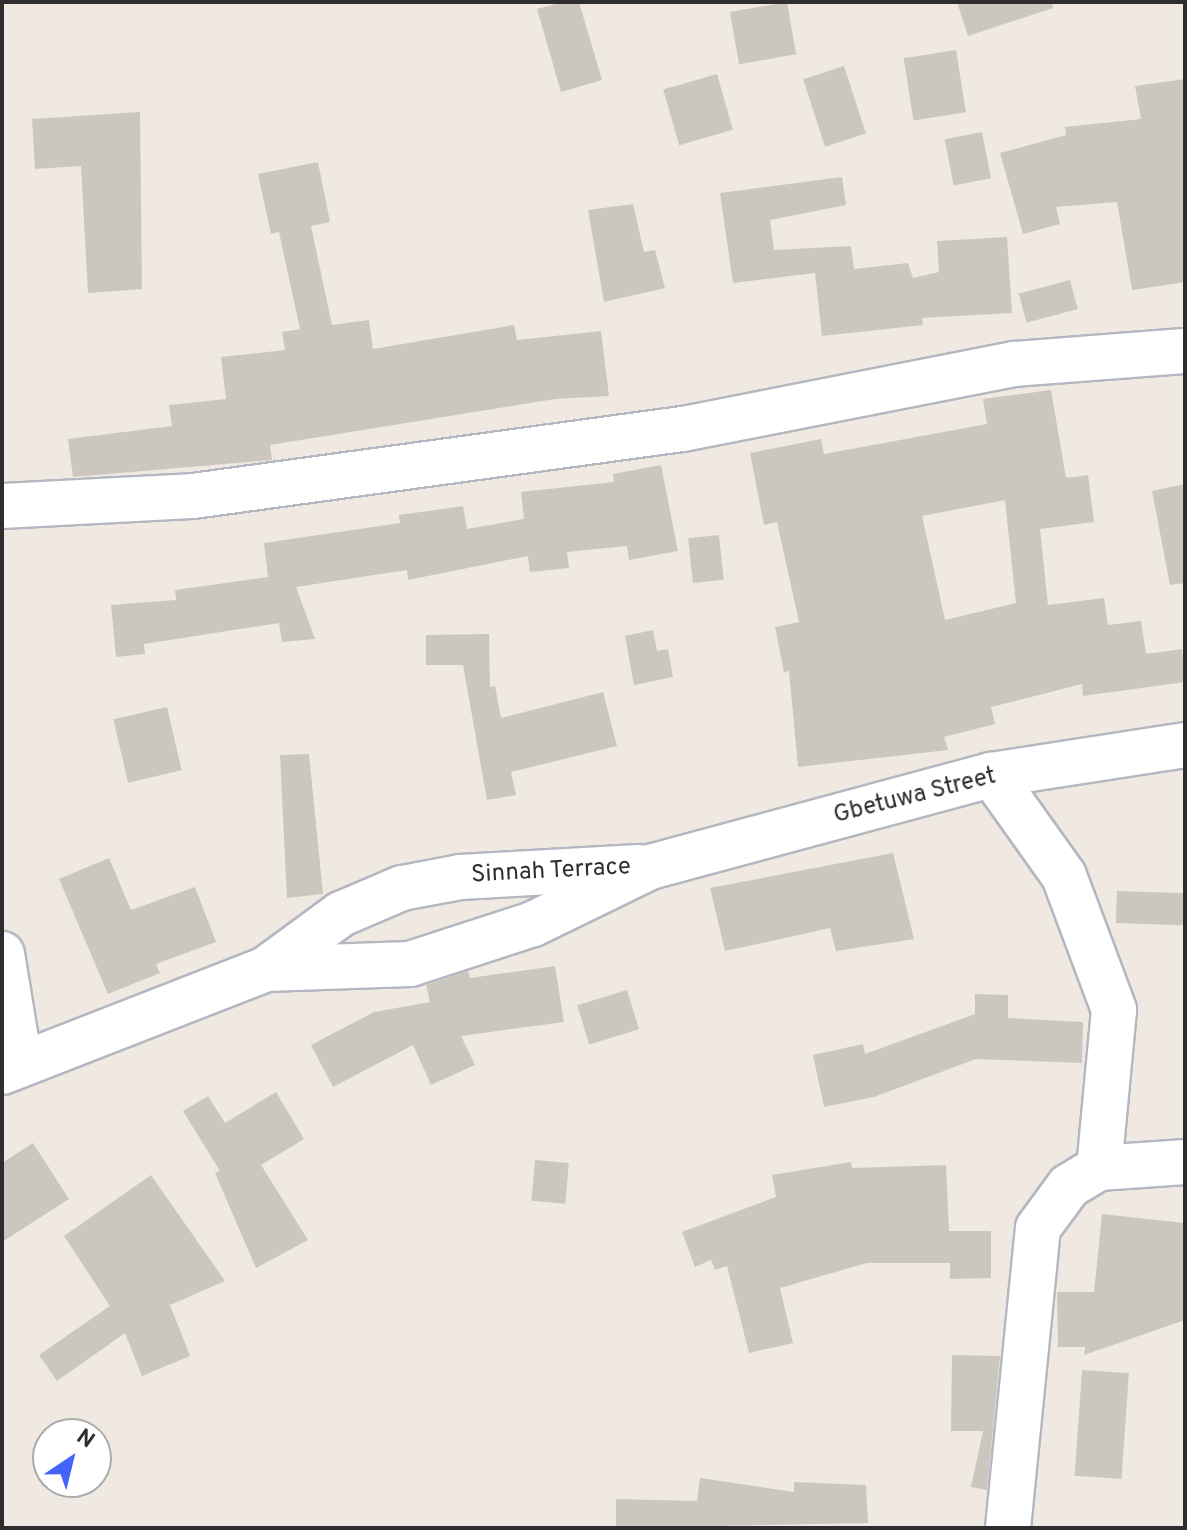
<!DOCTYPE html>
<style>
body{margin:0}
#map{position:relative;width:1187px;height:1530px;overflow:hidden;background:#efe9e1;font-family:Overpass,sans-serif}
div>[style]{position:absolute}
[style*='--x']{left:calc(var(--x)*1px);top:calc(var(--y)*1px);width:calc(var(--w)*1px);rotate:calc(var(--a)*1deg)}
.building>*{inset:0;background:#cbc7bf;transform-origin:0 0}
.roads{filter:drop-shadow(2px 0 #b4b7c1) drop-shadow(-2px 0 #b4b7c1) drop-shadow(0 2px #b4b7c1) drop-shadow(0 -2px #b4b7c1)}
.minor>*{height:44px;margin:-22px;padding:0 22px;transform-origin:22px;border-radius:22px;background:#fff}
span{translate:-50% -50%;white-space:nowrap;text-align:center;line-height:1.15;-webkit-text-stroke:6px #fff;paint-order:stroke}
.street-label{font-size:24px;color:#2e2e2e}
.frame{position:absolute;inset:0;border:4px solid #2e2e2e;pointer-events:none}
.north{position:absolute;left:32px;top:1418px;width:80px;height:80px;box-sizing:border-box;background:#fff;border:2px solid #ababab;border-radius:50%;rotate:35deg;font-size:22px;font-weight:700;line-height:32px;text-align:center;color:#2e2e2e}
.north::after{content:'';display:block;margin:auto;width:28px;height:36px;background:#4264fb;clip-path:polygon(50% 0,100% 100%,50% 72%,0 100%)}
</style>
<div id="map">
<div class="building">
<div style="clip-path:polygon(564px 2px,579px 2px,602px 80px,561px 92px,537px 9px)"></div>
<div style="left:787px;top:2px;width:53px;height:58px;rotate:80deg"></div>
<div style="clip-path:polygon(957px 2px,1052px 2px,1053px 8px,968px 36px)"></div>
<div style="left:956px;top:50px;width:63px;height:53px;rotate:81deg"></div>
<div style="left:844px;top:66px;width:71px;height:43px;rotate:72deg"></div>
<div style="left:717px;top:74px;width:58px;height:56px;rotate:74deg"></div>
<div style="clip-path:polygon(1185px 79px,1185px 282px,1132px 290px,1117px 202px,1056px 207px,1060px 224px,1023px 234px,1000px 153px,1066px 135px,1065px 127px,1141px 119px,1135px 86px)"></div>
<div style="clip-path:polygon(140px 112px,142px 289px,88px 293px,81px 166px,35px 169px,32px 119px)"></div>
<div style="left:982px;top:132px;width:47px;height:38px;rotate:79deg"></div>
<div style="clip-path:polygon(318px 162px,330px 222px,311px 226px,332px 325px,369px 320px,373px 349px,514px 325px,517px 340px,601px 331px,609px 396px,555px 399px,270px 445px,272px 460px,73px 477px,68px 439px,172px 426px,169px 405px,226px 399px,221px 357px,285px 350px,282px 332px,300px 329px,279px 232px,271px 234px,258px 174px)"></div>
<div style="clip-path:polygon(842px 177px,846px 205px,770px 220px,774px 250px,851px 246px,854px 269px,908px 263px,913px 278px,939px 272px,937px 241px,1007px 237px,1012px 313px,922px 318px,923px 325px,822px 336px,815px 273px,733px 283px,720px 193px)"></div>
<div style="clip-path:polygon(633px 204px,644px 252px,655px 250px,665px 288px,604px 302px,588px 210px)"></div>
<div style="left:1070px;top:280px;width:30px;height:53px;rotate:75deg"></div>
<div style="clip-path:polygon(evenodd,1051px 390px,1066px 478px,1088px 475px,1094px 522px,1040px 529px,1048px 605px,1104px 598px,1108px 625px,1141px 621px,1146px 654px,1182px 649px,1185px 682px,1083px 696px,1082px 684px,991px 707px,995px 724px,944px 737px,948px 750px,798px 767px,789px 671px,784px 672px,775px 627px,799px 622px,777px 522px,764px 525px,750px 453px,821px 439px,824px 454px,987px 424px,983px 399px,1051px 390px,1005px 500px,1016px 603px,945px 620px,922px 516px,1005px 500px)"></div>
<div style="clip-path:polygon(661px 465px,678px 551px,629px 560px,627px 546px,567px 552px,569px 568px,530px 572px,528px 556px,408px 580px,407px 570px,296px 587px,315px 639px,282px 642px,279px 623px,144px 644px,145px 654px,116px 657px,111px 605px,176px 600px,175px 590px,268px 577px,264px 543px,400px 523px,399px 515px,463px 506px,467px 529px,524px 519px,521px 492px,614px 482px,613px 474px)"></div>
<div style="clip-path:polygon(1185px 484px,1185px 583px,1170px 585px,1152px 491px)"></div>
<div style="left:719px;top:535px;width:45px;height:31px;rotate:84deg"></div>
<div style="clip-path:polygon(653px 630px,657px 651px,668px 649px,673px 677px,634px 685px,625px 636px)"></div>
<div style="clip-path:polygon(489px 634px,490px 687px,495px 686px,501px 718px,603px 692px,617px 746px,511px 772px,516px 795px,487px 800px,463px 665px,426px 665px,426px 635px)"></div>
<div style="left:167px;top:707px;width:65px;height:55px;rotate:77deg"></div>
<div style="clip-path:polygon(309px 754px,323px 894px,287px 898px,280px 755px)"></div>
<div style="clip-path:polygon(893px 853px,914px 939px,836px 951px,830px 928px,725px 951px,710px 888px)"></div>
<div style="clip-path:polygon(109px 858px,131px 910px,195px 887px,216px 942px,156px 964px,160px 973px,108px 994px,59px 879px)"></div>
<div style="left:1117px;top:891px;width:67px;height:32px;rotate:2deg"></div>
<div style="clip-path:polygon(555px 966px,564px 1022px,461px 1036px,475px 1065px,431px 1085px,413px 1045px,333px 1087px,311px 1045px,374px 1012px,430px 1002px,426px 985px,468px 971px,470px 978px)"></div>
<div style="left:627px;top:990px;width:41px;height:52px;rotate:73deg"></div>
<div style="clip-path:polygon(975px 994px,1008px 995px,1008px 1018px,1083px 1022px,1082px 1063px,976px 1059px,874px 1097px,824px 1107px,813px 1055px,863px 1044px,865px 1054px,975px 1014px)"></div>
<div style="clip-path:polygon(276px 1092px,304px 1139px,261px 1165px,308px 1240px,256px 1268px,215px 1173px,220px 1171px,183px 1111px,208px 1096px,225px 1123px)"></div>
<div style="clip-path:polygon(33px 1143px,69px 1199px,2px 1242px,2px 1163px)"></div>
<div style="left:535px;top:1160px;width:34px;height:41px;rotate:5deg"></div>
<div style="clip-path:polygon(851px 1162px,852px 1168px,946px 1165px,949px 1231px,991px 1231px,991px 1278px,950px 1279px,950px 1263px,867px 1263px,780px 1288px,793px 1343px,749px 1353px,727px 1266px,715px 1270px,711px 1260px,695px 1267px,682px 1232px,776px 1197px,772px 1175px)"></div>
<div style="clip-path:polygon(151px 1175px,225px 1281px,170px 1305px,190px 1356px,142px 1376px,125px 1333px,57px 1381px,39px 1355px,110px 1306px,64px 1236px)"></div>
<div style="clip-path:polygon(1102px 1214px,1185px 1223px,1185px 1320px,1084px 1355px,1085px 1347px,1058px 1347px,1057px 1292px,1094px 1292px)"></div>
<div style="clip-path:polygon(952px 1355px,1000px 1356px,987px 1490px,971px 1487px,983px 1431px,951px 1431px)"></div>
<div style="left:1082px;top:1370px;width:47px;height:106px;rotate:4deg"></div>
<div style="clip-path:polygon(700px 1478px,794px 1492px,794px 1482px,866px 1485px,868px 1523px,616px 1528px,616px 1499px,697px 1501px)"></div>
</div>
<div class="roads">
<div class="minor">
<div style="--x:2;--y:506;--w:191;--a:-3"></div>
<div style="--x:193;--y:496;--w:495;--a:-7.8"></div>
<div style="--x:683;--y:429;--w:338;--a:-11.1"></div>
<div style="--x:1015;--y:364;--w:170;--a:-4.4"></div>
<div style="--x:992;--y:775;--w:124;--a:54.5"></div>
<div style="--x:1064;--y:876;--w:143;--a:69.5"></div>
<div style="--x:1114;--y:1010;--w:159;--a:95.4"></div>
<div style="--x:2;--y:954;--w:111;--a:80.7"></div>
<div style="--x:266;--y:969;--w:144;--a:-2"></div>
<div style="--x:410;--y:964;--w:129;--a:-18"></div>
<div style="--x:533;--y:924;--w:130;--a:-26"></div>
<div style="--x:650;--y:867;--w:354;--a:-15.1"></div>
<div style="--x:992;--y:775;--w:195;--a:-8.8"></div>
<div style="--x:2;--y:1072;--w:283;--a:-21.3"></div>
<div style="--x:266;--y:969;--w:93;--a:-36.3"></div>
<div style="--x:341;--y:914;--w:66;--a:-23.1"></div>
<div style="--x:402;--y:888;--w:59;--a:-10.7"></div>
<div style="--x:460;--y:877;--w:179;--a:-3.2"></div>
<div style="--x:1008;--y:1528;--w:301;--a:-84.3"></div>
<div style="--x:1038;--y:1228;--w:52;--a:-53.6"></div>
<div style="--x:1069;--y:1186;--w:35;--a:-31"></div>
<div style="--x:1099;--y:1168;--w:86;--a:-4"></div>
</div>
</div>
<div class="street-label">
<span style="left:915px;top:797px;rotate:-14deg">Gbetuwa Street</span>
<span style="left:551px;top:872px;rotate:-3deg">Sinnah Terrace</span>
</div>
<div class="frame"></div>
<div class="north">N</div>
</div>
